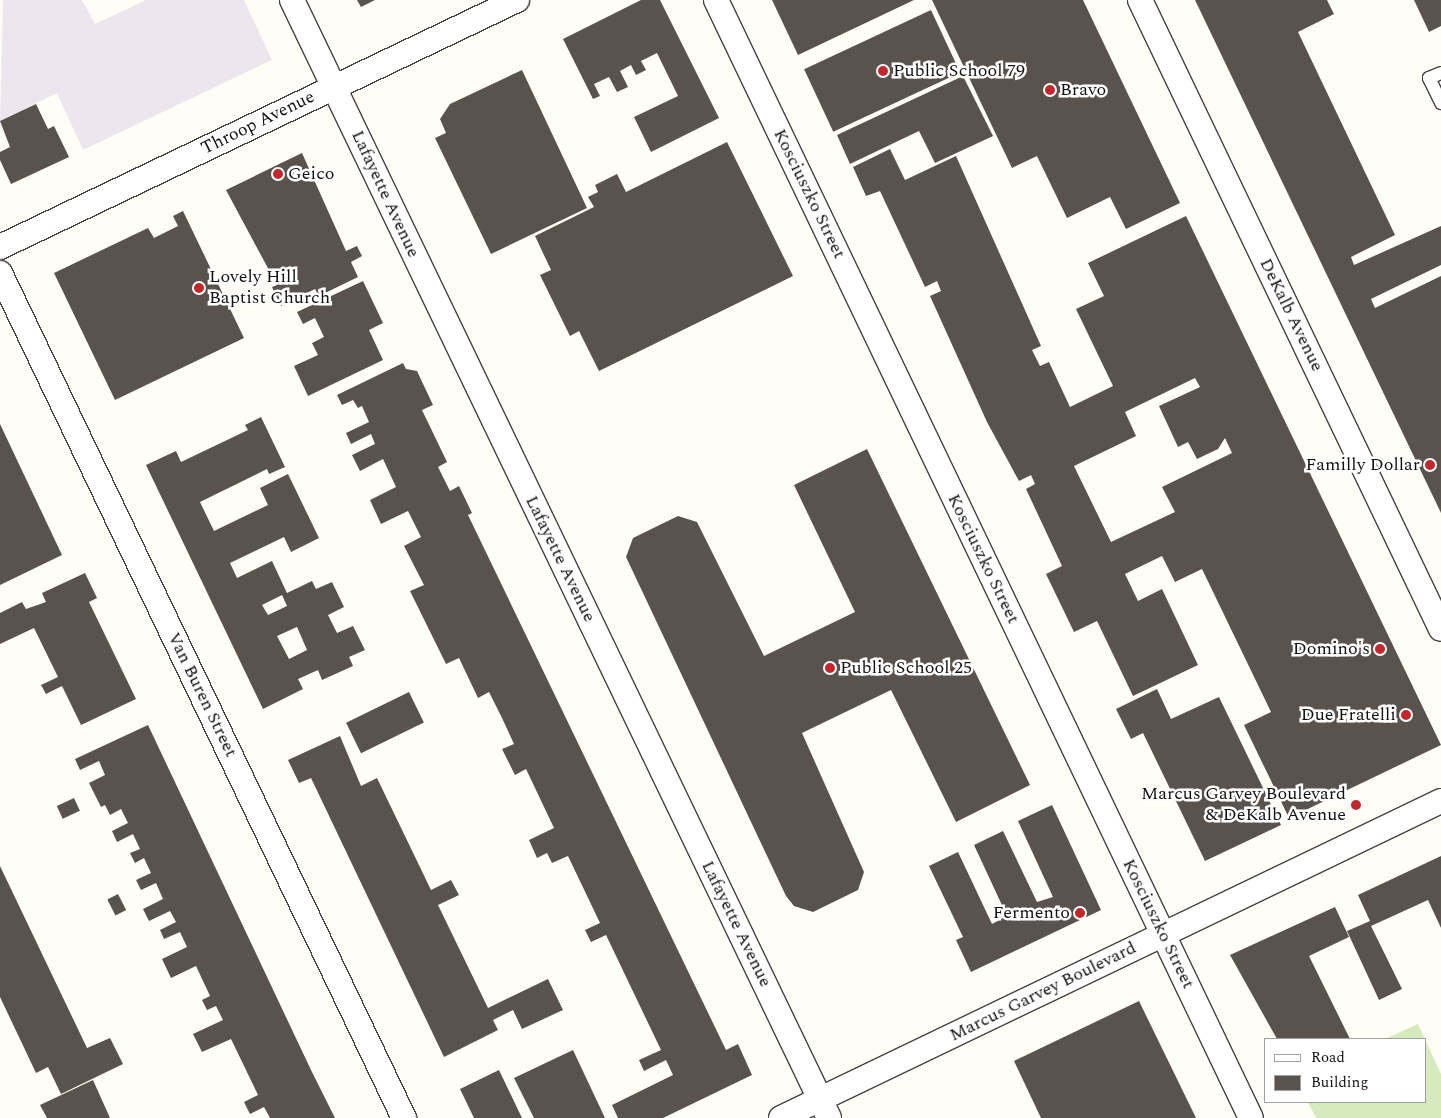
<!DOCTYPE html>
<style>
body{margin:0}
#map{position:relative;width:1441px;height:1118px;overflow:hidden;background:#fffdf5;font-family:Spectral,serif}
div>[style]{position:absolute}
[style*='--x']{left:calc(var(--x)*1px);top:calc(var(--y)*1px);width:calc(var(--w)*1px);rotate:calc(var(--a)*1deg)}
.industrial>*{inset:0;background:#eee6ef}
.green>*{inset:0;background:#d5ebbd}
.building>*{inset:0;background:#5a524d;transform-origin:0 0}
.roads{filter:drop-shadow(1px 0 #444) drop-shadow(-1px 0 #444) drop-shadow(0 1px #444) drop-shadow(0 -1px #444)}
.lane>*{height:12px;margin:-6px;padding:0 6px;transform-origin:6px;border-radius:6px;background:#fff}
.street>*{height:24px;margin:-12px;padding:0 12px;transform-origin:12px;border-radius:12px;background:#fff}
.dots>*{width:14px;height:14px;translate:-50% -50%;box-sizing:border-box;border:2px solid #fff;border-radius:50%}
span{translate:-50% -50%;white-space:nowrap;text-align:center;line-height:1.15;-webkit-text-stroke:5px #fff;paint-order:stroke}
.poi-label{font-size:18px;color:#111}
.left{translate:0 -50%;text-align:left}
.right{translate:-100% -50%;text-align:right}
.street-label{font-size:18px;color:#111}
.legend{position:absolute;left:1264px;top:1038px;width:162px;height:65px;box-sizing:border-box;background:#fff;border:1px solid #a0a0a0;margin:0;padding:6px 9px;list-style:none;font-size:15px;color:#111}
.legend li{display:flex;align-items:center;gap:10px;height:25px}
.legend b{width:25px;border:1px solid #a0a0a0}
</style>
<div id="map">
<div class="industrial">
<div style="clip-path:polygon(3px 0,82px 0,95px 24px,146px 0,244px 0,272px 60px,83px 150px,57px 93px,0 121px)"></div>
</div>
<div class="green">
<div style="clip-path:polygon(1418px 1024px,1441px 1074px,1441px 1118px,1316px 1118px,1308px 1102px,1425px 1102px,1425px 1039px,1385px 1039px)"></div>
</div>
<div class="building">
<div style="clip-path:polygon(357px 0,375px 0,361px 7px)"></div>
<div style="clip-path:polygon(641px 0,660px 0,719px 118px,651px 152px,634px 117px,678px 96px,657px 53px,641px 61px,646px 70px,636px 75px,631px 65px,620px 71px,628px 87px,617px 92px,609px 77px,594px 84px,600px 96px,593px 99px,563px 39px)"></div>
<div style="clip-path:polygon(772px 0,914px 0,798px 55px)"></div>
<div style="clip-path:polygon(932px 0,1083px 0,1180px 203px,1126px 229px,1110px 197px,1067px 218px,1037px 156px,1012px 168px)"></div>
<div style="clip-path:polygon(1195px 0,1327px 0,1334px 14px,1298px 32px,1395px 235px,1351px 257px,1354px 265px,1441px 226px,1441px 265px,1371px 299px,1375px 308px,1441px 276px,1441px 513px)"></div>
<div style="clip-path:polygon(1414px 0,1441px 0,1441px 26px,1429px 32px)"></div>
<div style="left:931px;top:10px;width:69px;height:140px;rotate:65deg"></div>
<div style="clip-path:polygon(522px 70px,587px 208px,491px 254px,435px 138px,446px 133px,440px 119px,450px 104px)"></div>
<div style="clip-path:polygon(963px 76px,993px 136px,935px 163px,919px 131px,850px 164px,837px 135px)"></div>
<div style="clip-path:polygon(36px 104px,48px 129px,54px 126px,69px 157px,11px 184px,0 160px,0 152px,10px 147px,0 121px)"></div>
<div style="clip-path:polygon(727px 142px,793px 276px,599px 371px,579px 331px,570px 336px,540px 275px,551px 270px,535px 236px,594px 207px,588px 197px,598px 192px,595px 185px,617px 174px,626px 192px)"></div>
<div style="clip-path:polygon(evenodd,890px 149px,905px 180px,956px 156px,1041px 346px,1032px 350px,1040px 366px,1049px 362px,1070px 407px,1113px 386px,1076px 309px,1104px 296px,1088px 263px,1186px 216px,1441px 745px,1289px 818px,1244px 725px,1271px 712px,1202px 569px,1175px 582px,1162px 556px,1125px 574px,1138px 601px,1162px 589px,1198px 665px,1133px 696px,1097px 621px,1074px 632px,1046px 574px,1062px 566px,1026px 489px,1035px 484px,1031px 475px,1019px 481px,987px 422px,930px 296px,941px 291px,937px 281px,925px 287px,880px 191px,866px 196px,853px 167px,890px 149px,1195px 378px,1200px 387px,1159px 406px,1178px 447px,1188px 442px,1197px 459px,1218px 449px,1225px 438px,1232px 453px,1162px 487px,1175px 512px,1111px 542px,1074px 466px,1136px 436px,1125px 412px,1195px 378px)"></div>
<div style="clip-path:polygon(302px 153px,346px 251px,357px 246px,362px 256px,351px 262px,358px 277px,319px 296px,315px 289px,281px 306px,272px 287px,277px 285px,226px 190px)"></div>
<div style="clip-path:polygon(183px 211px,244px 338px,115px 400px,54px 273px,148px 228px,154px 238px,178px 226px,173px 216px)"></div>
<div style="clip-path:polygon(363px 281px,383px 323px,369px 330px,383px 360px,308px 396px,294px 366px,318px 355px,312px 343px,324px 337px,315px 318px,303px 324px,297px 312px)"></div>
<div style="clip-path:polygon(403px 363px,406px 369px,417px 371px,433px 405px,422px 410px,447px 462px,438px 467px,450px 491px,459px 486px,472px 513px,468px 515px,726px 1050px,738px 1044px,752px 1075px,663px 1118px,618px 1118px,612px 1105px,673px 1075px,666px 1060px,644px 1071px,639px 1060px,661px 1050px,606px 935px,591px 942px,585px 930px,600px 923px,568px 856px,552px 863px,547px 853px,537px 858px,529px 840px,554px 828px,526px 769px,515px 775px,502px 749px,514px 744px,502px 718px,489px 692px,478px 698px,459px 658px,446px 664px,410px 591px,424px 585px,404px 546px,421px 537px,408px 511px,381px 524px,370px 500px,396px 487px,383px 459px,360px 471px,352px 455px,375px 444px,371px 434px,351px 444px,346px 433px,369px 422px,362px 406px,358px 408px,353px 400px,342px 405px,337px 395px)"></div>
<div style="clip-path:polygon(evenodd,261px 417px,285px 467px,269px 474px,267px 469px,200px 502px,214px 531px,268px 505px,260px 488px,288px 474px,319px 538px,291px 552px,284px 537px,230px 563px,237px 578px,272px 561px,287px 593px,312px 581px,316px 589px,332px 582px,344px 607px,328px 615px,337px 633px,353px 626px,365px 650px,349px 657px,353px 666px,322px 680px,318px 670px,298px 679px,303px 689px,263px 709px,146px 465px,176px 451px,181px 462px,248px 430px,245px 425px,261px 417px,282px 595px,287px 606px,268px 615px,262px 605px,282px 595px,261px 417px,297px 627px,307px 650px,289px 659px,277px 636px,297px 627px)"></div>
<div style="clip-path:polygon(0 424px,62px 555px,0 585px)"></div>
<div style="clip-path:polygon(867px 449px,1030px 785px,956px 822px,891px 690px,802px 733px,864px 872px,858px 890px,813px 912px,794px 906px,786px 896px,626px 557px,633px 538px,678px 516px,697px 522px,764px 656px,855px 612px,794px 485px)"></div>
<div style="clip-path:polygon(85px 573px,97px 598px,89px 602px,136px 699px,81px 725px,62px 686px,46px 694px,41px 685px,58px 677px,34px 628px,0 644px,0 613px,22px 602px,26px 609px,46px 602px,42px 593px)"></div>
<div style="clip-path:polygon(1157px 689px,1171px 719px,1219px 697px,1281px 825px,1205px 861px,1143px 733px,1131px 739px,1116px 709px)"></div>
<div style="left:409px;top:692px;width:34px;height:70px;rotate:64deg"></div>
<div style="clip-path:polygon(148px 725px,311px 1070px,335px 1118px,270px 1118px,264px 1107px,250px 1114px,244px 1102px,258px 1095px,231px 1039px,202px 1052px,193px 1034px,223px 1020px,216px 1006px,207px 1010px,202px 1000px,210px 996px,196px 966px,171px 978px,162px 959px,187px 947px,180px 932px,164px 939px,160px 930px,176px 922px,170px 911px,149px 921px,143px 909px,163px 899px,156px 883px,141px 890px,136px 880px,151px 873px,144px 858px,135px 863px,130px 853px,140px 849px,133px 834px,117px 842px,112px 831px,128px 823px,121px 809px,110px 815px,105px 805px,101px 807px,89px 783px,105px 775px,99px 761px,80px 770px,75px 759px)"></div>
<div style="clip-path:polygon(340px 736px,361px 786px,377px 778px,431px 890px,451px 880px,459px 895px,438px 905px,488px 1008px,548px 979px,563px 1010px,522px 1029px,513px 1010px,493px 1020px,498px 1030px,444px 1057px,311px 778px,299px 783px,288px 760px)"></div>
<div style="left:74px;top:798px;width:14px;height:19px;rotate:65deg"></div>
<div style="clip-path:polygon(1052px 805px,1101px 910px,971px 972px,956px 940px,963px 937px,929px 866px,958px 852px,992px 924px,1007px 916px,974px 845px,1003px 831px,1037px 902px,1053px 897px,1018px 821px)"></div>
<div style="clip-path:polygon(1441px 856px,1441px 928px,1428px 900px,1371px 926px,1402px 989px,1379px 1000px,1347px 931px,1370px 921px,1358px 895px)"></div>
<div style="clip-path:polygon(0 866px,87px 1048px,110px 1038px,123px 1064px,61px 1094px,48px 1067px,36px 1073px,0 997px)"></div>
<div style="left:118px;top:894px;width:18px;height:12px;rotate:63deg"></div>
<div style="clip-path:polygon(1335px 907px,1349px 937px,1309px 956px,1350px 1039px,1277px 1039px,1230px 955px)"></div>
<div style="clip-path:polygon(1139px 1001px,1196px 1118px,1041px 1118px,1014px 1061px)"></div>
<div style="clip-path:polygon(573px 1050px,605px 1118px,534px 1118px,514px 1078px)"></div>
<div style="clip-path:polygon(499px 1070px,522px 1118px,474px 1118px,460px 1089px)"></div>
<div style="clip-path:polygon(93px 1080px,110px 1118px,47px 1118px,40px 1105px)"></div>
</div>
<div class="roads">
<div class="lane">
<div style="--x:1441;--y:73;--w:13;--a:157"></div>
<div style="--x:1429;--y:78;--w:28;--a:64"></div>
</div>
<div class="street">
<div style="--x:292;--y:0;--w:1240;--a:64.34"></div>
<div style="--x:716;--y:0;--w:1239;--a:64.43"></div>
<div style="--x:1140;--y:0;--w:697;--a:64.43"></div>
<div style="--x:0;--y:247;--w:573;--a:-25.54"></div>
<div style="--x:0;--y:273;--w:937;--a:64.45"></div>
<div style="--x:781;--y:1118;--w:732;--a:-25.66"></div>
</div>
</div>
<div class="dots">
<div style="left:883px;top:71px;background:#c4262e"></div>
<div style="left:1050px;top:90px;background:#c4262e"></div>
<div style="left:278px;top:174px;background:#c4262e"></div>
<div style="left:199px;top:288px;background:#c4262e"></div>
<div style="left:1430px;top:465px;background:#c4262e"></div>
<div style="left:1380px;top:649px;background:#c4262e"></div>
<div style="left:830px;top:668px;background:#c4262e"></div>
<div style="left:1406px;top:715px;background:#c4262e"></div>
<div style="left:1356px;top:805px;background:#c4262e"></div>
<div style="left:1080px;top:913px;background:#c4262e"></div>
</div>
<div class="poi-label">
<span class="left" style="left:893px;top:71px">Public School 79</span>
<span class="left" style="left:1060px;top:90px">Bravo</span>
<span class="left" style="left:288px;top:174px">Geico</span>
<span class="left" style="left:209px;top:288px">Lovely Hill<br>Baptist Church</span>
<span class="right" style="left:1420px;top:465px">Familly Dollar</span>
<span class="right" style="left:1370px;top:649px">Domino's</span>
<span class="left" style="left:840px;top:668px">Public School 25</span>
<span class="right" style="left:1396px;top:715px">Due Fratelli</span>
<span class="right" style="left:1346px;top:805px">Marcus Garvey Boulevard<br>&amp; DeKalb Avenue</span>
<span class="right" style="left:1070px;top:913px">Fermento</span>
</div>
<div class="street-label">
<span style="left:258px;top:123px;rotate:-26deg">Throop Avenue</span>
<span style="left:385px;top:194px;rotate:65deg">Lafayette Avenue</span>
<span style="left:809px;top:194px;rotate:64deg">Kosciuszko Street</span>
<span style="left:1291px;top:315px;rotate:64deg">DeKalb Avenue</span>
<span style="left:560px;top:559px;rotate:64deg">Lafayette Avenue</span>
<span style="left:983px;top:559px;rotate:64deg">Kosciuszko Street</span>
<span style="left:202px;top:695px;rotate:64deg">Van Buren Street</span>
<span style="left:736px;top:924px;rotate:64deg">Lafayette Avenue</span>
<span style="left:1158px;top:924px;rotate:64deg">Kosciuszko Street</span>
<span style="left:1043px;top:992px;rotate:-26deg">Marcus Garvey Boulevard</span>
</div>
<ul class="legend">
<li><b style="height:6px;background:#fff"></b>Road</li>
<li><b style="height:14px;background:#5a524d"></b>Building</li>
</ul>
</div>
